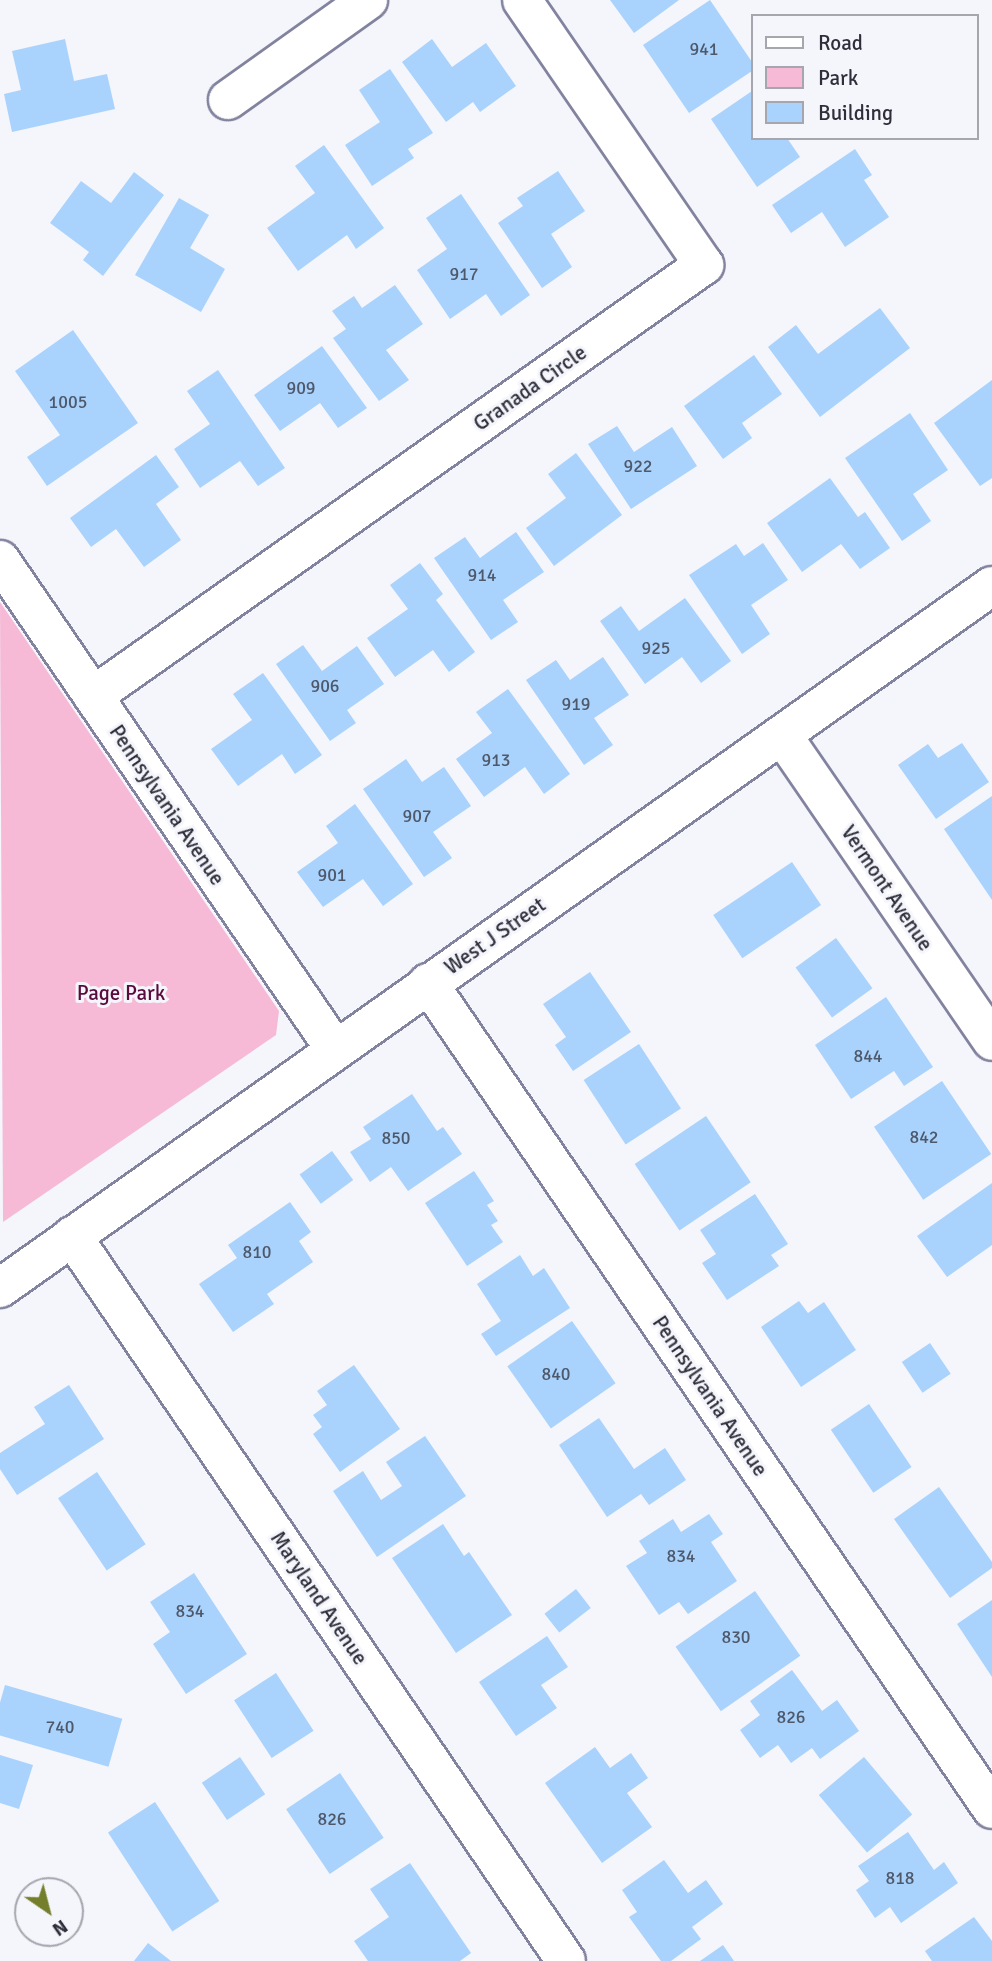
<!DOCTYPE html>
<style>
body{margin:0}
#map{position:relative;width:992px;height:1961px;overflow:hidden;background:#f5f5fc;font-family:Signika,sans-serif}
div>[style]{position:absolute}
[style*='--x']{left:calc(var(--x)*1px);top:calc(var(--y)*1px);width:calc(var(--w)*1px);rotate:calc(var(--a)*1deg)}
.green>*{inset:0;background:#f6bad7}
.building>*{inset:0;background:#a9d3fc;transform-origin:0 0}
.roads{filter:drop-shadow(2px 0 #82839e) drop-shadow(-2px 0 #82839e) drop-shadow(0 2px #82839e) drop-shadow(0 -2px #82839e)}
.minor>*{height:38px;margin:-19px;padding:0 19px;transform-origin:19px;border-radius:19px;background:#fff}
span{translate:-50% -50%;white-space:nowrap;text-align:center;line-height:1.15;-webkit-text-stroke:6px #f5f5fc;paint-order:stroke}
.number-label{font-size:18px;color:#4e586b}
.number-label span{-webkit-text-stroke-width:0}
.street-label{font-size:21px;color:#2f2f3b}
.park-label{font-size:21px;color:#5b0a3c}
.legend{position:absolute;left:751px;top:14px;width:228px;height:126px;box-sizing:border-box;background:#f5f5fc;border:2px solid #a6a6af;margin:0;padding:9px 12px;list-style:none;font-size:21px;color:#2f2f3b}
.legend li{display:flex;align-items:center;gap:14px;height:35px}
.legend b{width:35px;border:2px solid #a6a6af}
.north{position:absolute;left:14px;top:1877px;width:70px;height:70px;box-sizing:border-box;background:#f5f5fc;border:2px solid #a6a6af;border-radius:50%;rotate:145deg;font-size:19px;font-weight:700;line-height:28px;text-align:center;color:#2f2f3b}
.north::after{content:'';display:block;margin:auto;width:24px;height:32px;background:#757f2b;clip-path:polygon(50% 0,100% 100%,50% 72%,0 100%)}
</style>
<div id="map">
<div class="green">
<div style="clip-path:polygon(0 602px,279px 1011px,276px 1035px,3px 1222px)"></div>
</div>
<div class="building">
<div style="clip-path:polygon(610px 0,679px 0,634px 33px)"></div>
<div style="clip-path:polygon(710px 0,752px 62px,752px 71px,689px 113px,643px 45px)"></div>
<div style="clip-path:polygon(65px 39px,74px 81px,107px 74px,115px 109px,12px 132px,4px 94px,21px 90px,12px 51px)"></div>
<div style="clip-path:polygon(432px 39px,452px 67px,486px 43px,516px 86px,480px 112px,473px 102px,446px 122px,402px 62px)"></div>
<div style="clip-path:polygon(390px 69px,433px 133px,408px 149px,414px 158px,372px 186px,345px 145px,380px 122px,359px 90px)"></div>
<div style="clip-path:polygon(752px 91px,752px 138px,787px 138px,800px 157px,757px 187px,711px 119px)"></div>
<div style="clip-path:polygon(324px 145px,384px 228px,356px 249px,347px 235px,298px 271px,267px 228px,315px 193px,295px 166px)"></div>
<div style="clip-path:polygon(855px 149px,872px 175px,864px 180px,889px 217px,845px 247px,822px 212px,791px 233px,772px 205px)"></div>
<div style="clip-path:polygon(558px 171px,585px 211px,551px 234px,572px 267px,542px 288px,498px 223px,523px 206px,517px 198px)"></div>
<div style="clip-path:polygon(134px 172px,164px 195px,103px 276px,83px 260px,89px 252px,50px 223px,81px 181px,111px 203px)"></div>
<div style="clip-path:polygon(461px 194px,530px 295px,501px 316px,486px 294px,450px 319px,417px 270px,447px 249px,426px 218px)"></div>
<div style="clip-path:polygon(179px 198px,209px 215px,190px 248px,225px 269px,201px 312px,135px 275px)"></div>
<div style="clip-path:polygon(395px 285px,423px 324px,386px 350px,409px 380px,379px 401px,333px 338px,346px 329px,332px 311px,354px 296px,362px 308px)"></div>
<div style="clip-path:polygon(880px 308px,910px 348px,820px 417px,768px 347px,796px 325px,818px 354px)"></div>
<div style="clip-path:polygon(73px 330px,138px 423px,47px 486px,27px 457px,60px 435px,15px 371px)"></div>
<div style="clip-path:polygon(322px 346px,367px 408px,338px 428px,320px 403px,280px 431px,254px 395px)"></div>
<div style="clip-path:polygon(754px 355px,782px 394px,742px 423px,752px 438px,723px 459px,684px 406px)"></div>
<div style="clip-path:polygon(218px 370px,285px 468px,258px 486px,240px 461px,200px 488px,174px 449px,210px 424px,187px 391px)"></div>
<div style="clip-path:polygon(992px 380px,992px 478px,980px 486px,934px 423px)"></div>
<div style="clip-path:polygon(910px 413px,948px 470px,913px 494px,931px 521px,902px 541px,845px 458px)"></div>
<div style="clip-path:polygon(617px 426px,634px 452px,672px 427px,697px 466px,631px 509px,588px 444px)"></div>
<div style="clip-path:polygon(576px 453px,622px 515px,554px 566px,526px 528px,566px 498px,548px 474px)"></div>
<div style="clip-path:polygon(156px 455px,179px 487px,156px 504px,181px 540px,144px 567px,116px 529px,91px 547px,70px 518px)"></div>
<div style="clip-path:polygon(830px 478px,858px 517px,865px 512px,890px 548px,860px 569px,841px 544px,802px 572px,767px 523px)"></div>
<div style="clip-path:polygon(516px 532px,544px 572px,503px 600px,518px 622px,491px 640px,434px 558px,465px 537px,480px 558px)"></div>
<div style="clip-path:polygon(763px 543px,788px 580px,751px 605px,770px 634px,742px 654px,689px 575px,736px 544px,744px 556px)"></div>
<div style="clip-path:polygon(420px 563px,443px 594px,436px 600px,475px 652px,449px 672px,433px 650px,395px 677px,367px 638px,408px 609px,390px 585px)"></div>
<div style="clip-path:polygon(685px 598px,731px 661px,701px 683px,682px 657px,645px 684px,600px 621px,621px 606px,639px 631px)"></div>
<div style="clip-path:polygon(303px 645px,322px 671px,357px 646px,384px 684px,347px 710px,356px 723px,330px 741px,276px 664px)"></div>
<div style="clip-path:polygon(603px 657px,629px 695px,594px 718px,613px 745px,584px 765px,526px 680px,556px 660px,570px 680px)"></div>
<div style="clip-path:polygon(263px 673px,322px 755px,295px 774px,282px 754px,238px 786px,211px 749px,252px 720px,233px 694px)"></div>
<div style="clip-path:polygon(508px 689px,570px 774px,544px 794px,525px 767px,484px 797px,456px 759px,492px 733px,476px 712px)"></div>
<div style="clip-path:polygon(962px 743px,989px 782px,936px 819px,898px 765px,928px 744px,938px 758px)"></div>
<div style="clip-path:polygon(406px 759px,422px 782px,444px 767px,471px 806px,433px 832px,452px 858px,424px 877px,363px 789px)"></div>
<div style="clip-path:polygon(992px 796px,992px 900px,944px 829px)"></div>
<div style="clip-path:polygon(355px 804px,413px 884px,383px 906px,363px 879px,323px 907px,297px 872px,338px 843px,326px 826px)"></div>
<div style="left:792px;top:862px;width:52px;height:95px;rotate:56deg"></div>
<div style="left:836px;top:938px;width:62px;height:50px;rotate:54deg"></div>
<div style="clip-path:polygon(590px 972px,631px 1032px,573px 1071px,555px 1045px,566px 1037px,543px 1004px)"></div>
<div style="clip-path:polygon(886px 997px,933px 1067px,904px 1086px,894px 1071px,851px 1099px,815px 1045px)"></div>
<div style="left:639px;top:1044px;width:77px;height:66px;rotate:57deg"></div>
<div style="left:942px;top:1081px;width:88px;height:82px;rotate:56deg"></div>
<div style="clip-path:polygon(412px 1094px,437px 1131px,443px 1127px,462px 1154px,408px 1191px,391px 1167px,370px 1182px,350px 1152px,371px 1139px,363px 1127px)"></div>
<div style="left:706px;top:1116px;width:80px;height:86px;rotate:56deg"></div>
<div style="left:332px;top:1151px;width:36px;height:40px;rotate:54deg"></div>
<div style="clip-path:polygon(474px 1171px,494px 1201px,487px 1205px,498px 1221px,491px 1225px,503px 1242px,467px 1266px,425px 1203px)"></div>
<div style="clip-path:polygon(992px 1183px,992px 1245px,947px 1277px,917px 1236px)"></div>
<div style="clip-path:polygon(755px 1194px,788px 1244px,771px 1255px,779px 1266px,727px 1300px,702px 1263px,716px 1254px,700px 1230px)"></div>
<div style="clip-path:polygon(290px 1202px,311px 1232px,299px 1241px,313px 1262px,267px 1294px,274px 1304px,233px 1332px,199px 1284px,237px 1258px,228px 1245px)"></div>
<div style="clip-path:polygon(520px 1255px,533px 1276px,544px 1268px,570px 1308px,496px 1356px,481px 1334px,501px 1321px,477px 1284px)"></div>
<div style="clip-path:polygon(799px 1301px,808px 1313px,824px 1302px,856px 1350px,801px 1387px,761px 1327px)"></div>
<div style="left:572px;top:1321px;width:76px;height:79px;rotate:55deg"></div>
<div style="left:930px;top:1343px;width:37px;height:34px;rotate:56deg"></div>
<div style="clip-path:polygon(354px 1365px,400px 1429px,340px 1472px,313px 1434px,322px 1427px,313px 1415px,327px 1405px,317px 1391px)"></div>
<div style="clip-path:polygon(69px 1385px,104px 1439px,17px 1495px,0 1469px,0 1453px,45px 1424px,34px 1407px)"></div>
<div style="left:869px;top:1404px;width:76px;height:46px;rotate:56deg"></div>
<div style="clip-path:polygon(599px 1418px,634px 1469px,665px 1448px,686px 1480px,649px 1505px,641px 1494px,607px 1517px,559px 1445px)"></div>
<div style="clip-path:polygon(425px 1436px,466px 1496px,377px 1557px,333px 1491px,363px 1471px,381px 1500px,402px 1486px,386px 1462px)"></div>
<div style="left:97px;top:1472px;width:87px;height:47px;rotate:56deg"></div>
<div style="clip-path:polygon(939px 1487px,992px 1562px,992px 1568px,950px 1598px,894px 1519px)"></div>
<div style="clip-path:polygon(709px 1514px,723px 1534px,711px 1542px,737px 1581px,688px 1614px,679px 1602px,659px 1615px,626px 1566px,647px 1553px,639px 1541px,673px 1519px,681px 1532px)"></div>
<div style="clip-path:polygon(443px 1524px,464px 1556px,469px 1552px,512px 1615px,456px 1653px,392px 1558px)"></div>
<div style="clip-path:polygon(194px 1573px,247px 1654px,186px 1694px,153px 1644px,170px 1632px,150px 1602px)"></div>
<div style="left:576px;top:1589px;width:24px;height:40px;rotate:52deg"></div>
<div style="left:755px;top:1591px;width:79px;height:97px;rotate:55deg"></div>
<div style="clip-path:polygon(992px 1600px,992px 1677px,957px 1624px)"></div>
<div style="clip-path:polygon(547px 1636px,568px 1667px,541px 1685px,557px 1708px,516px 1736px,479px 1682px)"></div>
<div style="clip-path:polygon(792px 1670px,822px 1711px,837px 1700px,859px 1731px,820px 1759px,812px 1748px,791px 1763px,778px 1745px,760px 1758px,740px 1730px,760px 1715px,750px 1701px)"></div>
<div style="left:276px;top:1673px;width:69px;height:50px;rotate:57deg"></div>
<div style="left:5px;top:1685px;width:122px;height:50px;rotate:16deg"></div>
<div style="clip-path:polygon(595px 1747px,610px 1768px,631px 1753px,648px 1778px,627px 1793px,652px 1827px,602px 1863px,545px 1783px)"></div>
<div style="clip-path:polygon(0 1755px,33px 1765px,19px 1809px,0 1803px)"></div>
<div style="left:240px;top:1757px;width:45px;height:46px;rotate:56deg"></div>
<div style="left:864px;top:1757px;width:75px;height:59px;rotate:50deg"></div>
<div style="left:340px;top:1773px;width:78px;height:65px;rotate:56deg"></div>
<div style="left:155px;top:1802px;width:118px;height:56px;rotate:57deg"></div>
<div style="clip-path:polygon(908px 1832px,934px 1870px,944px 1862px,958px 1883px,901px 1923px,890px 1907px,875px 1918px,856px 1890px,869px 1881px,858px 1866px)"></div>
<div style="clip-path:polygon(664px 1860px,688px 1893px,706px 1880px,723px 1904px,692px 1927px,701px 1939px,671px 1961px,661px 1961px,629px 1917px,637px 1912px,622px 1890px)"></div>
<div style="clip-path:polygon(410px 1863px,471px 1953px,460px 1961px,368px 1961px,354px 1941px,389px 1917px,370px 1889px)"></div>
<div style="clip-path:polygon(974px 1917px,992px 1941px,992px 1961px,932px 1961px,925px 1951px)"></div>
<div style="clip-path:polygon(148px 1943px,171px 1961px,134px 1961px)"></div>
<div style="clip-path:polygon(723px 1945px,734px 1961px,700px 1961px)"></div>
</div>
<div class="roads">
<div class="minor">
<div style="--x:228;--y:100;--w:172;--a:-35.5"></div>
<div style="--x:0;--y:560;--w:593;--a:55.59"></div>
<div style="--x:93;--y:696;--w:748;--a:-35.2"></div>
<div style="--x:704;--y:265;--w:321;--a:-124.5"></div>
<div style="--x:782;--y:735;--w:371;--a:55.5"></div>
<div style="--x:428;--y:983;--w:1000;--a:55.67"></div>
<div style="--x:72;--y:1236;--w:877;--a:55.73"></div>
<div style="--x:0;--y:1288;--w:1215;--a:-35.29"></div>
</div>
</div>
<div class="number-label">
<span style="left:704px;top:49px">941</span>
<span style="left:464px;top:274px">917</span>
<span style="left:301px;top:388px">909</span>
<span style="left:68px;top:402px">1005</span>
<span style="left:638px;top:466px">922</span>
<span style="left:482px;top:575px">914</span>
<span style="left:656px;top:648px">925</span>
<span style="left:325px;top:686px">906</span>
<span style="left:576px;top:704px">919</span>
<span style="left:496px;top:760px">913</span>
<span style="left:417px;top:816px">907</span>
<span style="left:332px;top:875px">901</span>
<span style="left:868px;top:1056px">844</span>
<span style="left:924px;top:1137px">842</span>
<span style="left:396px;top:1138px">850</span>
<span style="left:257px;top:1252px">810</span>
<span style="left:556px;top:1374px">840</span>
<span style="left:681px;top:1556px">834</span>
<span style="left:190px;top:1611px">834</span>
<span style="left:736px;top:1637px">830</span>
<span style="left:791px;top:1717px">826</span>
<span style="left:60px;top:1727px">740</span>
<span style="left:332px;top:1819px">826</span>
<span style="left:900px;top:1878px">818</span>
</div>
<div class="street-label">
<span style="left:530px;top:388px;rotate:-35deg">Granada Circle</span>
<span style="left:167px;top:805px;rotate:56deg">Pennsylvania Avenue</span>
<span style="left:887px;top:888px;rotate:56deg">Vermont Avenue</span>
<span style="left:495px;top:936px;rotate:-35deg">West J Street</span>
<span style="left:710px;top:1396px;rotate:56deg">Pennsylvania Avenue</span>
<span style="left:319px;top:1598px;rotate:56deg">Maryland Avenue</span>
</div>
<div class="park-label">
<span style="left:121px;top:993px">Page Park</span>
</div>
<ul class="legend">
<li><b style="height:9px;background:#fff"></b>Road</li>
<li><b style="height:19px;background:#f6bad7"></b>Park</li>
<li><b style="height:19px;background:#a9d3fc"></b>Building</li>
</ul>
<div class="north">N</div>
</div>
